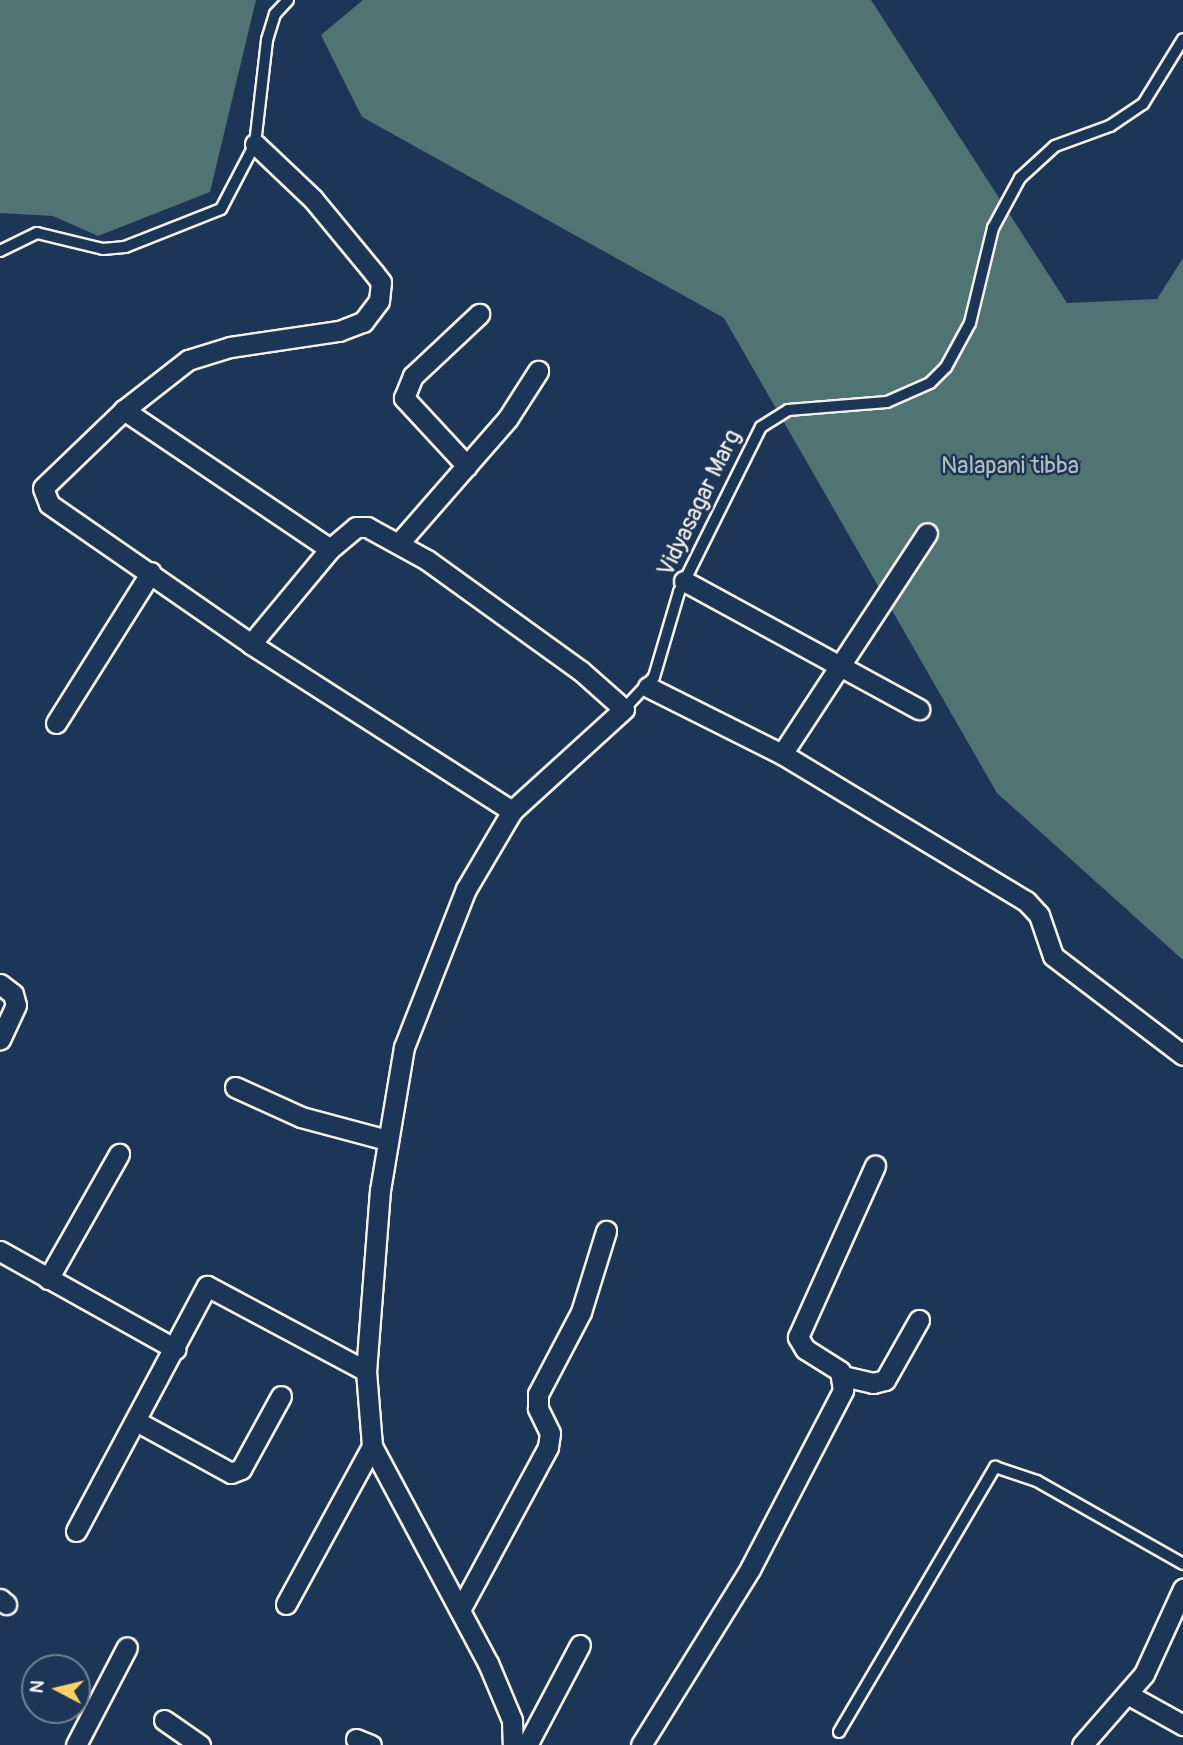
<!DOCTYPE html>
<style>
body{margin:0}
#map{position:relative;width:1183px;height:1745px;overflow:hidden;background:#1d3557;font-family:Pangolin,sans-serif}
div>[style]{position:absolute}
[style*='--x']{left:calc(var(--x)*1px);top:calc(var(--y)*1px);width:calc(var(--w)*1px);rotate:calc(var(--a)*1deg)}
.green>*{inset:0;background:#507373}
.roads{filter:drop-shadow(2px 0 #f4f1e8) drop-shadow(-2px 0 #f4f1e8) drop-shadow(0 2px #f4f1e8) drop-shadow(0 -2px #f4f1e8)}
.service>*{height:10px;margin:-5px;padding:0 5px;transform-origin:5px;border-radius:5px;background:#1d3557}
.minor>*{height:19px;margin:-9.5px;padding:0 9.5px;transform-origin:9.5px;border-radius:9.5px;background:#1d3557}
span{translate:-50% -50%;white-space:nowrap;text-align:center;line-height:1.15;-webkit-text-stroke:5px #1d3557;paint-order:stroke}
.park-label{font-size:24px;color:#b2bfb9}
.street-label{font-size:24px;color:#f4f1e8}
.north{position:absolute;left:21px;top:1654px;width:70px;height:70px;box-sizing:border-box;background:#1d3557;border:2px solid #738091;border-radius:50%;rotate:277deg;font-size:19px;font-weight:700;line-height:28px;text-align:center;color:#f4f1e8}
.north::after{content:'';display:block;margin:auto;width:24px;height:32px;background:#ffd166;clip-path:polygon(50% 0,100% 100%,50% 72%,0 100%)}
</style>
<div id="map">
<div class="green">
<div style="clip-path:polygon(0 0,256px 0,210px 192px,98px 236px,53px 216px,0 213px)"></div>
<div style="clip-path:polygon(363px 0,871px 0,1067px 303px,1157px 299px,1183px 258px,1183px 960px,997px 793px,724px 318px,362px 117px,321px 35px)"></div>
</div>
<div class="roads">
<div class="service">
<div style="--x:0;--y:251;--w:41;--a:-25.9"></div>
<div style="--x:37;--y:233;--w:68;--a:13.6"></div>
<div style="--x:103;--y:249;--w:22;--a:-5"></div>
<div style="--x:125;--y:247;--w:103;--a:-21.6"></div>
<div style="--x:221;--y:209;--w:73;--a:-62.4"></div>
<div style="--x:255;--y:144;--w:105;--a:-83.4"></div>
<div style="--x:267;--y:40;--w:27;--a:-73"></div>
<div style="--x:275;--y:14;--w:19;--a:-47"></div>
<div style="--x:624;--y:709;--w:44;--a:-46.8"></div>
<div style="--x:654;--y:677;--w:89;--a:-73.6"></div>
<div style="--x:679;--y:592;--w:184;--a:-63.6"></div>
<div style="--x:761;--y:427;--w:32;--a:-32"></div>
<div style="--x:788;--y:410;--w:99;--a:-4.6"></div>
<div style="--x:887;--y:402;--w:47;--a:-23.8"></div>
<div style="--x:930;--y:383;--w:23;--a:-45"></div>
<div style="--x:946;--y:367;--w:50;--a:-61.4"></div>
<div style="--x:970;--y:323;--w:98;--a:-76.4"></div>
<div style="--x:993;--y:228;--w:57;--a:-61.6"></div>
<div style="--x:1020;--y:178;--w:47;--a:-42.4"></div>
<div style="--x:1055;--y:146;--w:59;--a:-20"></div>
<div style="--x:1110;--y:126;--w:40;--a:-34"></div>
<div style="--x:1143;--y:104;--w:76;--a:-58.4"></div>
<div style="--x:839;--y:1732;--w:308;--a:-59.5"></div>
<div style="--x:995;--y:1467;--w:44;--a:18.4"></div>
<div style="--x:1037;--y:1481;--w:168;--a:29.6"></div>
</div>
<div class="minor">
<div style="--x:124;--y:410;--w:81;--a:-38"></div>
<div style="--x:188;--y:360;--w:44;--a:-17.2"></div>
<div style="--x:230;--y:347;--w:110;--a:-8.4"></div>
<div style="--x:339;--y:331;--w:26;--a:-21"></div>
<div style="--x:363;--y:322;--w:26;--a:-53"></div>
<div style="--x:379;--y:301;--w:19;--a:-84"></div>
<div style="--x:381;--y:282;--w:11;--a:-128"></div>
<div style="--x:374;--y:273;--w:96;--a:-129.5"></div>
<div style="--x:313;--y:199;--w:80;--a:-136.5"></div>
<div style="--x:467;--y:466;--w:93;--a:-132.8"></div>
<div style="--x:404;--y:398;--w:24;--a:-68"></div>
<div style="--x:413;--y:376;--w:91;--a:-43.2"></div>
<div style="--x:399;--y:543;--w:166;--a:-48.9"></div>
<div style="--x:508;--y:418;--w:56;--a:-57.4"></div>
<div style="--x:330;--y:549;--w:249;--a:-146"></div>
<div style="--x:124;--y:410;--w:112;--a:136.1"></div>
<div style="--x:43;--y:488;--w:17;--a:69"></div>
<div style="--x:49;--y:504;--w:246;--a:34.7"></div>
<div style="--x:251;--y:644;--w:310;--a:32.6"></div>
<div style="--x:684;--y:581;--w:268;--a:28.6"></div>
<div style="--x:251;--y:644;--w:124;--a:-50.3"></div>
<div style="--x:330;--y:549;--w:34;--a:-40"></div>
<div style="--x:356;--y:527;--w:11;--a:0"></div>
<div style="--x:367;--y:527;--w:68;--a:28.8"></div>
<div style="--x:427;--y:560;--w:190;--a:35.8"></div>
<div style="--x:581;--y:671;--w:57;--a:41.5"></div>
<div style="--x:624;--y:709;--w:151;--a:137.7"></div>
<div style="--x:512;--y:811;--w:91;--a:120.5"></div>
<div style="--x:466;--y:889;--w:170;--a:111.4"></div>
<div style="--x:404;--y:1047;--w:145;--a:99.5"></div>
<div style="--x:380;--y:1190;--w:182;--a:94.4"></div>
<div style="--x:366;--y:1371;--w:75;--a:85.4"></div>
<div style="--x:372;--y:1446;--w:246;--a:61.9"></div>
<div style="--x:488;--y:1663;--w:62;--a:67.2"></div>
<div style="--x:512;--y:1720;--w:25;--a:88"></div>
<div style="--x:648;--y:687;--w:150;--a:26.6"></div>
<div style="--x:782;--y:754;--w:264;--a:-56.7"></div>
<div style="--x:56;--y:723;--w:178;--a:-57.8"></div>
<div style="--x:782;--y:754;--w:285;--a:31.1"></div>
<div style="--x:1026;--y:901;--w:19;--a:47"></div>
<div style="--x:1039;--y:915;--w:43;--a:71.1"></div>
<div style="--x:1053;--y:956;--w:163;--a:37.3"></div>
<div style="--x:0;--y:984;--w:16;--a:38"></div>
<div style="--x:13;--y:994;--w:11;--a:75"></div>
<div style="--x:16;--y:1005;--w:38;--a:115"></div>
<div style="--x:235;--y:1087;--w:72;--a:24.4"></div>
<div style="--x:301;--y:1117;--w:89;--a:15"></div>
<div style="--x:0;--y:1251;--w:201;--a:29.2"></div>
<div style="--x:48;--y:1279;--w:144;--a:-60.4"></div>
<div style="--x:843;--y:1376;--w:31;--a:13"></div>
<div style="--x:873;--y:1383;--w:12;--a:-14"></div>
<div style="--x:885;--y:1380;--w:69;--a:-60.5"></div>
<div style="--x:136;--y:1421;--w:108;--a:28.7"></div>
<div style="--x:231;--y:1473;--w:11;--a:-22"></div>
<div style="--x:241;--y:1469;--w:83;--a:-61.3"></div>
<div style="--x:76;--y:1531;--w:278;--a:-61.9"></div>
<div style="--x:207;--y:1286;--w:180;--a:28.1"></div>
<div style="--x:0;--y:1599;--w:8;--a:40"></div>
<div style="--x:286;--y:1604;--w:180;--a:-61.4"></div>
<div style="--x:460;--y:1610;--w:185;--a:-61.6"></div>
<div style="--x:548;--y:1447;--w:14;--a:-82"></div>
<div style="--x:550;--y:1433;--w:28;--a:-116"></div>
<div style="--x:538;--y:1408;--w:14;--a:-90"></div>
<div style="--x:538;--y:1394;--w:93;--a:-62.3"></div>
<div style="--x:581;--y:1312;--w:85;--a:-72.8"></div>
<div style="--x:1129;--y:1695;--w:62;--a:29.1"></div>
<div style="--x:164;--y:1720;--w:44;--a:34.8"></div>
<div style="--x:356;--y:1739;--w:16;--a:22"></div>
<div style="--x:76;--y:1745;--w:110;--a:-62.5"></div>
<div style="--x:527;--y:1745;--w:113;--a:-62.1"></div>
<div style="--x:641;--y:1745;--w:207;--a:-58.2"></div>
<div style="--x:750;--y:1569;--w:202;--a:-62.5"></div>
<div style="--x:843;--y:1390;--w:19;--a:-99"></div>
<div style="--x:840;--y:1371;--w:41;--a:-147.8"></div>
<div style="--x:805;--y:1349;--w:14;--a:-120"></div>
<div style="--x:798;--y:1337;--w:188;--a:-65.8"></div>
<div style="--x:1082;--y:1745;--w:94;--a:-48.9"></div>
<div style="--x:1144;--y:1674;--w:94;--a:-65.4"></div>
</div>
</div>
<div class="park-label">
<span style="left:1010px;top:466px">Nalapani tibba</span>
</div>
<div class="street-label">
<span style="left:699px;top:503px;rotate:-64deg">Vidyasagar Marg</span>
</div>
<div class="north">N</div>
</div>
